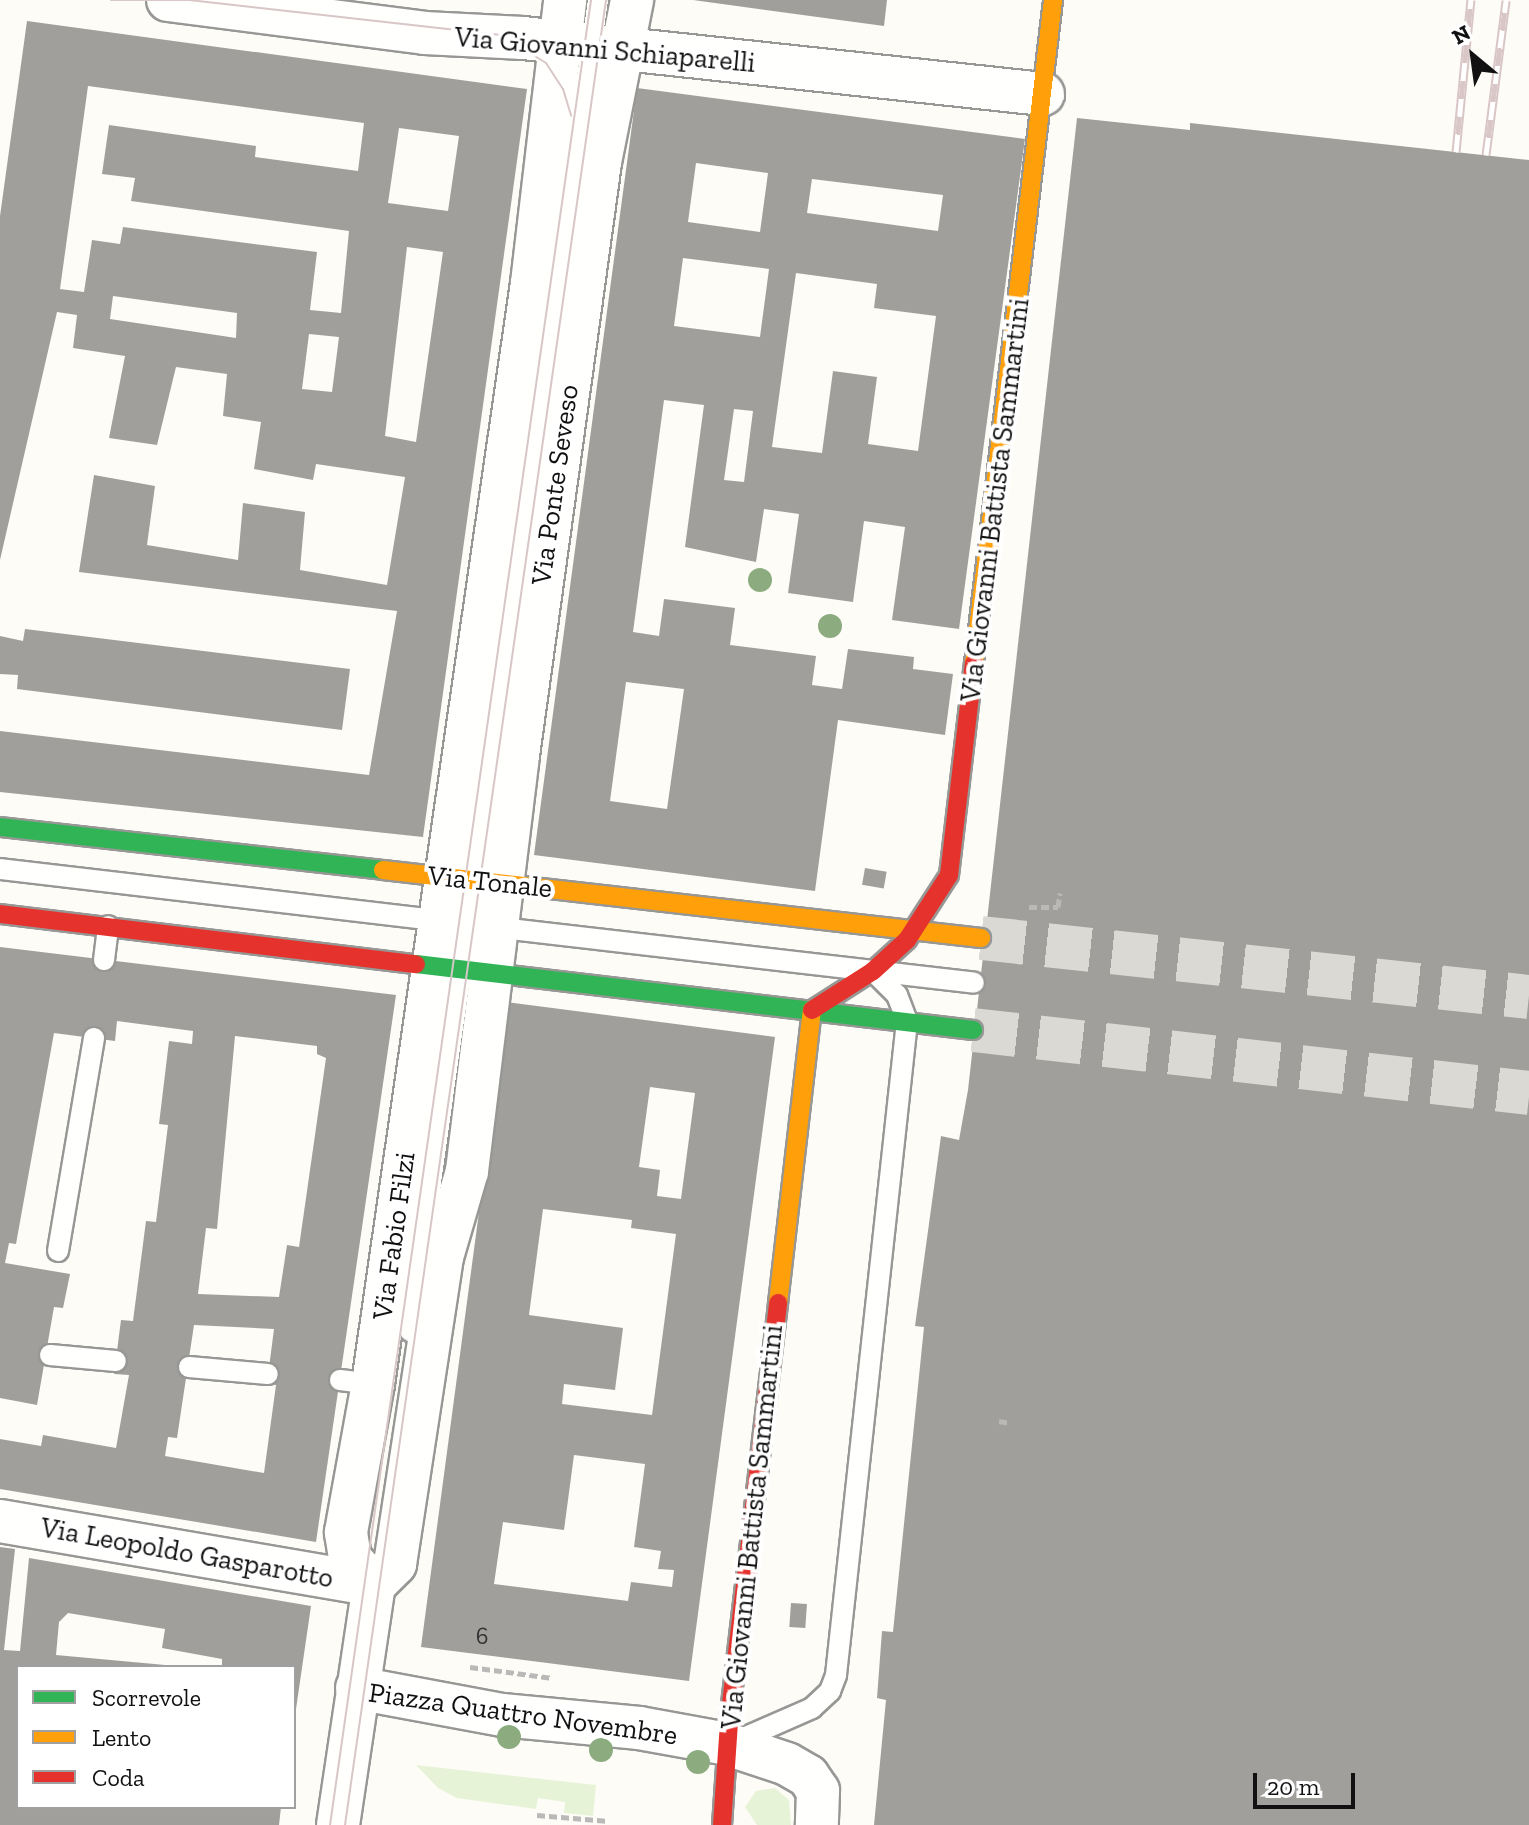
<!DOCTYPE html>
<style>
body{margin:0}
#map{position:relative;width:1529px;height:1825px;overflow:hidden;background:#fdfcf7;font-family:"Zilla Slab",serif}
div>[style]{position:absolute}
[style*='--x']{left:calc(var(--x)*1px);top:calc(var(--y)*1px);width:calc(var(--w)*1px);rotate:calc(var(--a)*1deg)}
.green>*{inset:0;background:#e7f3d7}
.building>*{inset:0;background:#a19f9c;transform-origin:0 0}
.secondary-tunnel>*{height:44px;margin-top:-22px;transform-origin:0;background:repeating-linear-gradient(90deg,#dad9d4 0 44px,transparent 0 66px)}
.path>*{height:5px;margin-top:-2.5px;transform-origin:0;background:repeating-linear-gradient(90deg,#b9b9b8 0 8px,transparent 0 12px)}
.roads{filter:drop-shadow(2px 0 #979795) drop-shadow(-2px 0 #979795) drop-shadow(0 2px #979795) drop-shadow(0 -2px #979795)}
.lane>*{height:20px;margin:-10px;padding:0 10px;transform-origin:10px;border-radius:10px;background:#fffffe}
.street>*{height:42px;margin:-21px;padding:0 21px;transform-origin:21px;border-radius:21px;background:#fffffe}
.fast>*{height:18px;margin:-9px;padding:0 9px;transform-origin:9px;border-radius:9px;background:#30b455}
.slow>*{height:18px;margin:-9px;padding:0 9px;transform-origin:9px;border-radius:9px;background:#ff9f0a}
.jam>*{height:18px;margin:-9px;padding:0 9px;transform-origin:9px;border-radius:9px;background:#e5322d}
.tram>*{height:2px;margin:-1px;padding:0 1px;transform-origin:1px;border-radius:1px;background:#d9c6c7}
.rail>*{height:9px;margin-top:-4.5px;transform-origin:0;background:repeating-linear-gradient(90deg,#fff 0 18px,#d9c6c7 0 36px);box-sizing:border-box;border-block:2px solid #d9c6c7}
.trees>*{width:24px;height:24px;margin:-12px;border-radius:50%;background:#8cac80}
span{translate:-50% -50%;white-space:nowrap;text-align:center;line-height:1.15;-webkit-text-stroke:8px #fff;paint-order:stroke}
.number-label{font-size:24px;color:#353434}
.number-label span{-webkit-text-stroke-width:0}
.street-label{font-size:28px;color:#111}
.legend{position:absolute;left:16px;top:1665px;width:280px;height:144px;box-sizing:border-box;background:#fff;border:2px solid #a0a0a0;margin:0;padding:10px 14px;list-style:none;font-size:24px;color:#111}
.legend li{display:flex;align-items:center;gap:16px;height:40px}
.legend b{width:40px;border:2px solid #a0a0a0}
.north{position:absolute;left:1433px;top:16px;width:80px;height:80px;-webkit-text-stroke:6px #fff;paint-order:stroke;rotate:331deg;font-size:22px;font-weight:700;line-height:32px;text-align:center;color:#111}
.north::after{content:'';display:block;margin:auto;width:28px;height:36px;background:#111;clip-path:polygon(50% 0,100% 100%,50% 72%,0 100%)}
.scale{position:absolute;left:1253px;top:1773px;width:102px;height:36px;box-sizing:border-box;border:4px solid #111;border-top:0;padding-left:10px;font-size:24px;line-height:28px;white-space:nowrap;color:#111;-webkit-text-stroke:6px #fff;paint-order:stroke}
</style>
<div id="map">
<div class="green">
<div style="clip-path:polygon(416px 1765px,596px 1785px,593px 1816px,564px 1813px,565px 1802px,538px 1798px,536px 1809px,457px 1798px,438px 1788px)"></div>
<div style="clip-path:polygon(775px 1788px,789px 1800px,791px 1825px,757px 1825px,745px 1807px,756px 1791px)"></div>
</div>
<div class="building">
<div style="clip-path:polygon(693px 0,887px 0,884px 26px)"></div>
<div style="clip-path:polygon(evenodd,27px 21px,527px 89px,423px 837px,0 792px,0 731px,369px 775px,397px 611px,79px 572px,94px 475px,155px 486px,147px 545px,238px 560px,243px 503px,305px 512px,300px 570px,387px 585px,405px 477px,316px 464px,313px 480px,254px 469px,261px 422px,223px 416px,227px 374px,176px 367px,157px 445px,109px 438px,125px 356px,73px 348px,77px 315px,57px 312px,0 560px,0 216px,27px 21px,88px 86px,364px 123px,358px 171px,255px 157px,256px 146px,109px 125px,102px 174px,135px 178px,131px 201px,349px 231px,341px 313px,310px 310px,317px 252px,123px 227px,120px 244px,92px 240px,84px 292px,60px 289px,88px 86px,27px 21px,399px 128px,459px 136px,448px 211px,388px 203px,399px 128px,27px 21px,407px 247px,443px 252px,416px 442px,385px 436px,407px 247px,27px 21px,113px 296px,237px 313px,236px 338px,110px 319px,113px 296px,27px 21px,309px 334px,339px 337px,332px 392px,302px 389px,309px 334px)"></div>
<div style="clip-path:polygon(evenodd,637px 88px,1025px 139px,959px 629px,892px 620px,905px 527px,864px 521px,853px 602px,788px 593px,799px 514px,764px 509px,756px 562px,685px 547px,704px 405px,664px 400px,633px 632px,659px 636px,664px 599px,735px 608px,730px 645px,816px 656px,812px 685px,842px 689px,848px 649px,914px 657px,913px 669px,953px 674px,945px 735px,838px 720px,815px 891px,534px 855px,637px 88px,696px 163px,768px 173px,760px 232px,688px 222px,696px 163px,637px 88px,812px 179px,943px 195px,938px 231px,807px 213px,812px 179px,637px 88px,683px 258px,769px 269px,760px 337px,674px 326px,683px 258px,637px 88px,796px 273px,877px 284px,874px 308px,936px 316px,918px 451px,868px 444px,877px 377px,833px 371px,822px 453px,772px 447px,796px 273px,637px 88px,734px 409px,753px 411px,744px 482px,724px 480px,734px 409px,637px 88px,626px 682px,684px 689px,667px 809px,610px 801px,626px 682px)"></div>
<div style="clip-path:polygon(1077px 118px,1190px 130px,1190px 123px,1529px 160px,1529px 1825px,874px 1825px,886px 1700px,877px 1698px,882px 1631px,893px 1632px,924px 1327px,915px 1326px,941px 1136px,959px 1140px,968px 1090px)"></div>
<div style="clip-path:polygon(25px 629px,350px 669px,342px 730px,17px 689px,18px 675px,0 674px,0 636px,23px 641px)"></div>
<div style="left:865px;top:868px;width:22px;height:17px;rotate:10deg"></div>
<div style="clip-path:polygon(evenodd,0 947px,396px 995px,316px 1542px,0 1489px,0 1439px,41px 1446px,43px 1435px,116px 1448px,129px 1375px,114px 1374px,121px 1320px,133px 1321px,146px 1221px,156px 1222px,168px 1125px,159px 1124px,169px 1041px,192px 1044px,193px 1031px,117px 1021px,115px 1041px,54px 1033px,16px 1244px,9px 1243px,5px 1263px,70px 1274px,63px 1308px,54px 1307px,37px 1405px,0 1398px,0 947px,235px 1036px,317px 1046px,317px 1054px,326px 1058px,299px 1247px,287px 1245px,279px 1297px,198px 1294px,206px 1228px,217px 1229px,235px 1036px,0 947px,194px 1325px,274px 1329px,267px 1383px,276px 1385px,264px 1473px,165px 1456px,168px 1437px,177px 1438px,194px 1325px)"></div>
<div style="clip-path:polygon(evenodd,507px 1002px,775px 1037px,689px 1681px,421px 1647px,507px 1002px,650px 1087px,695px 1093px,681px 1199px,657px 1196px,660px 1170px,639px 1167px,650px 1087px,507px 1002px,543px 1209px,632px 1220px,631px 1228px,676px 1234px,652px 1415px,562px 1404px,564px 1384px,615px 1390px,623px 1328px,529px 1315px,543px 1209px,507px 1002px,574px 1455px,645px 1464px,634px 1547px,661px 1551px,658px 1569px,674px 1570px,672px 1587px,631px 1582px,628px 1601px,494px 1584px,503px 1522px,564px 1530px,574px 1455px)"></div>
<div style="clip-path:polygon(0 1547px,15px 1549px,4px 1650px,20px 1651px,29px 1558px,311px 1606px,296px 1709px,294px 1667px,222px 1667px,222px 1659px,162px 1648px,165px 1629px,68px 1613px,59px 1622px,56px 1655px,187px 1667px,18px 1667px,18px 1807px,281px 1807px,279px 1825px,0 1825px)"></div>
<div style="left:791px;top:1603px;width:16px;height:24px;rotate:4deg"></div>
</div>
<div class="secondary-tunnel">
<div style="--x:981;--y:938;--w:551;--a:6.15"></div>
<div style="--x:973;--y:1030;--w:560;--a:6.46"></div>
</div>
<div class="path">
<div style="--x:1029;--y:907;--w:29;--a:0"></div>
<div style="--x:1058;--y:907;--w:14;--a:-82"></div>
<div style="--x:999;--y:1421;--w:11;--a:10"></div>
<div style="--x:470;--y:1667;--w:83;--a:7.6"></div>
<div style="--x:537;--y:1815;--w:72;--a:4.8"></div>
</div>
<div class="roads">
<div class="lane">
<div style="--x:0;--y:869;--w:449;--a:6.7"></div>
<div style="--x:493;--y:927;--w:484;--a:6.6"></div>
<div style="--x:104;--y:960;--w:34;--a:-83"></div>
<div style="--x:58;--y:1251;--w:216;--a:-80.4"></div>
<div style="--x:410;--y:1331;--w:1344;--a:-81.96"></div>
<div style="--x:50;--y:1355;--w:66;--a:5.2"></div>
<div style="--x:189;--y:1367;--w:79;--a:5.1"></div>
<div style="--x:340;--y:1380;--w:33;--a:7"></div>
<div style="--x:737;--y:1741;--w:82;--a:-23.7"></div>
<div style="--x:812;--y:1708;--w:25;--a:-43"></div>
<div style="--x:830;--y:1691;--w:17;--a:-69"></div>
<div style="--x:836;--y:1675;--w:658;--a:-83.8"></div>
<div style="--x:907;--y:1021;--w:28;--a:-111"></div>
<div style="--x:897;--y:995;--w:34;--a:-135"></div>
</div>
<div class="street">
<div style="--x:168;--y:0;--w:259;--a:7.3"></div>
<div style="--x:425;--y:33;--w:98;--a:2.9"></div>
<div style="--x:523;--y:38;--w:523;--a:6.15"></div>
<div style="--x:0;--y:1521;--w:379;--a:9.7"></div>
<div style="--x:374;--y:1585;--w:36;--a:-132"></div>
<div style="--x:350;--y:1558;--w:26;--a:-99"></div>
<div style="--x:346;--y:1532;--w:150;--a:-79.7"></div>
<div style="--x:373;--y:1384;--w:1112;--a:-81.78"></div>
<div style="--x:532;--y:283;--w:285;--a:-83.3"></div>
<div style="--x:357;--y:1688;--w:147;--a:10.5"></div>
<div style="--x:502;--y:1715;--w:138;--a:5.4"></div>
<div style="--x:639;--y:1728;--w:89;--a:10.3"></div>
<div style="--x:727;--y:1744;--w:63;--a:18.4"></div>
<div style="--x:787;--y:1764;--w:24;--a:30"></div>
<div style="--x:808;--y:1776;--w:18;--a:56"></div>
<div style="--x:818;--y:1791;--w:34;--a:92"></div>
<div style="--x:338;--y:1825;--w:243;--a:-81.5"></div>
<div style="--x:374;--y:1585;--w:30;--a:-45"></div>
<div style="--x:395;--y:1564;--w:311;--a:-81.3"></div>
<div style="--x:442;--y:1257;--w:90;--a:-73.8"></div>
<div style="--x:467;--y:1171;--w:412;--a:-83"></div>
<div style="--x:517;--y:762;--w:606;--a:-82.12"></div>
<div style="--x:600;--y:162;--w:165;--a:-78.8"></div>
</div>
<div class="fast">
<div style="--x:0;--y:827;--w:385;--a:6.4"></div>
<div style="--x:416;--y:964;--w:561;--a:6.76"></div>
</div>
<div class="slow">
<div style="--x:974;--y:663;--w:668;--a:-83.2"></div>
<div style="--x:383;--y:870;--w:602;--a:6.49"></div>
<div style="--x:778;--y:1303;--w:295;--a:-83.4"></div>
</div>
<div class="jam">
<div style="--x:0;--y:914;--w:419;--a:6.9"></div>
<div style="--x:812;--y:1010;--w:72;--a:-32.6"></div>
<div style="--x:873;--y:971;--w:46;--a:-42.4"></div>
<div style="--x:907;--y:940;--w:77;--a:-57.1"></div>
<div style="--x:949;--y:875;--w:213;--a:-83.3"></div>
<div style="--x:722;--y:1825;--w:104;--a:-86.1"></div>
<div style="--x:729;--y:1721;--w:421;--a:-83.3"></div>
</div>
</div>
<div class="tram">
<div style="--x:111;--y:0;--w:78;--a:0"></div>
<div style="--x:189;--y:0;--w:314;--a:6.4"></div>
<div style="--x:501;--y:35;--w:53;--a:31.9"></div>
<div style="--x:546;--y:63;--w:31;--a:57"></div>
<div style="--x:563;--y:89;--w:28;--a:73"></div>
<div style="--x:330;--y:1825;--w:1844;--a:-81.86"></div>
<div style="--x:345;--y:1825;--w:1844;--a:-81.86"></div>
</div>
<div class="rail">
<div style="--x:1456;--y:152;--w:153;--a:-84.4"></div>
<div style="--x:1486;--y:155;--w:156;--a:-82.6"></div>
</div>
<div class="trees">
<div style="left:760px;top:580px"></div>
<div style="left:830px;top:626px"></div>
<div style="left:509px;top:1737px"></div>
<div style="left:601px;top:1750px"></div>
<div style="left:698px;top:1762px"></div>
</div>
<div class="number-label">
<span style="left:482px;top:1636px">6</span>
</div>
<div class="street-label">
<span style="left:605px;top:50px;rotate:5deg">Via Giovanni Schiaparelli</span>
<span style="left:555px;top:485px;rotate:-82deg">Via Ponte Seveso</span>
<span style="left:995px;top:500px;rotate:-83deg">Via Giovanni Battista Sammartini</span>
<span style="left:490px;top:882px;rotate:6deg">Via Tonale</span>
<span style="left:394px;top:1236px;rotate:-82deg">Via Fabio Filzi</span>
<span style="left:752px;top:1527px;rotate:-84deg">Via Giovanni Battista Sammartini</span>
<span style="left:187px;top:1553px;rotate:10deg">Via Leopoldo Gasparotto</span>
<span style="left:523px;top:1714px;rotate:8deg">Piazza Quattro Novembre</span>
</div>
<ul class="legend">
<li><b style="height:10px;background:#30b455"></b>Scorrevole</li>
<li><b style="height:10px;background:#ff9f0a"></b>Lento</li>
<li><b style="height:10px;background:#e5322d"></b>Coda</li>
</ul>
<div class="north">N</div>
<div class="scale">20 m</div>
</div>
